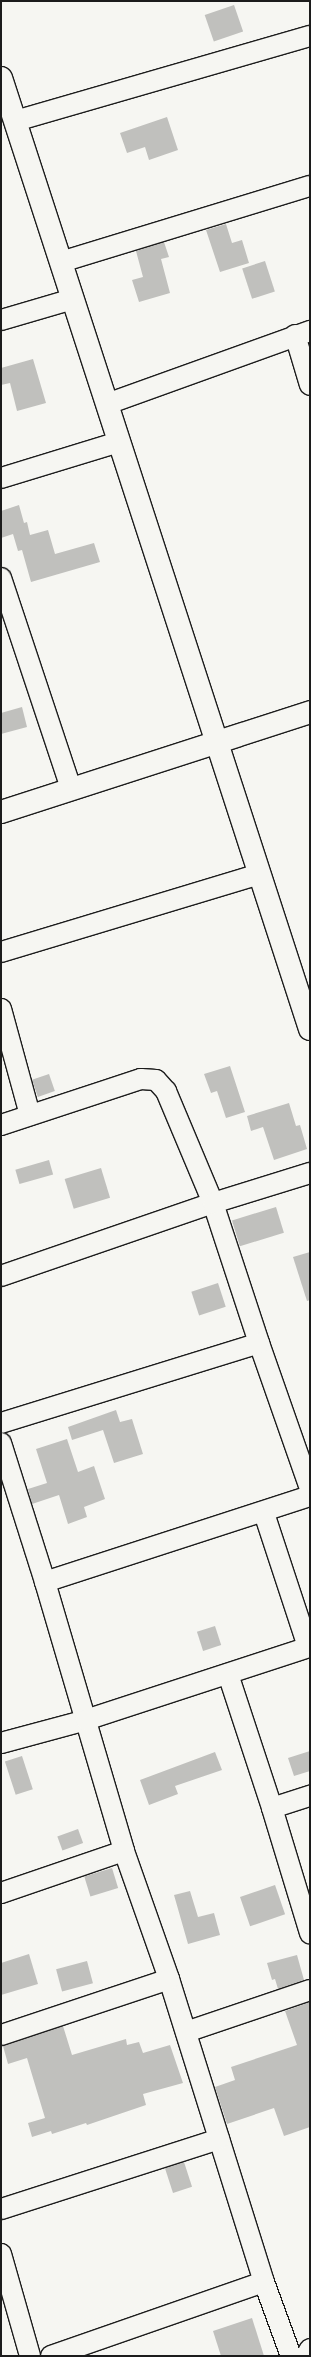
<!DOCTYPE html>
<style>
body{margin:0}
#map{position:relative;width:311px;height:2357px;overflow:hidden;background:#f6f6f2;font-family:Sriracha,sans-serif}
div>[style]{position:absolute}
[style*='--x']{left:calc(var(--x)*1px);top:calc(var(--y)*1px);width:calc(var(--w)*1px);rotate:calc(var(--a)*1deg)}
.building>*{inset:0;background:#c0c0bd;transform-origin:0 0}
.roads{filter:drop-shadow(1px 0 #1c1c1c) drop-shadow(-1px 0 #1c1c1c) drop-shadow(0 1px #1c1c1c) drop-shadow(0 -1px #1c1c1c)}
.minor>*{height:20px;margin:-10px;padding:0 10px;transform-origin:10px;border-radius:10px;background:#f6f6f2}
.tertiary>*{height:22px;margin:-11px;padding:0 11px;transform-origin:11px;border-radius:11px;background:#f6f6f2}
span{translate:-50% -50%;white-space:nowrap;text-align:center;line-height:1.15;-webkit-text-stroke:3.5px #f6f6f2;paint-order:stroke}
.frame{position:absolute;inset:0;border:2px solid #1c1c1c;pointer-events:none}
</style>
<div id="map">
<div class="building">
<div style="left:234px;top:5px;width:28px;height:31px;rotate:71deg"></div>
<div style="clip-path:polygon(167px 117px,178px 150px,149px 160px,145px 147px,127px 153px,120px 133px)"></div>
<div style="clip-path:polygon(226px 224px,232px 243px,242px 240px,249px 263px,220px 272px,206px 230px)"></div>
<div style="clip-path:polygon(164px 242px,169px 257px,161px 259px,170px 293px,139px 302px,132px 280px,143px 277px,136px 251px)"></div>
<div style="left:265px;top:261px;width:32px;height:24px;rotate:72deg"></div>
<div style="clip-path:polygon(33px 359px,46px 403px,17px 411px,10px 383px,1px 385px,1px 368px)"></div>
<div style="clip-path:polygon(19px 505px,24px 523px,27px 522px,30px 535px,48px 530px,55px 554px,94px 543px,100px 562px,31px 582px,22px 550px,18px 551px,13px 534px,1px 538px,1px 511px)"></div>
<div style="clip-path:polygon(22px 707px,27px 727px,1px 734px,1px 713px)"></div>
<div style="clip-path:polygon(230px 1066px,245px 1112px,226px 1118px,217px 1091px,211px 1093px,204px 1074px)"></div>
<div style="left:49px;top:1074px;width:18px;height:18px;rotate:71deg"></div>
<div style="clip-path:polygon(289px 1103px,296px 1126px,300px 1125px,307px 1149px,274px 1160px,263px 1127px,251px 1131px,247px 1116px)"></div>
<div style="left:49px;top:1160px;width:15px;height:35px;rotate:74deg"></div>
<div style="left:101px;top:1168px;width:31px;height:38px;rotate:73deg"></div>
<div style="left:276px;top:1207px;width:27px;height:46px;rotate:73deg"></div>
<div style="clip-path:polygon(310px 1252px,310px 1300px,307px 1301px,293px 1257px)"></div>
<div style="left:218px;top:1283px;width:25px;height:28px;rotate:72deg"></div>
<div style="clip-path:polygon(116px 1410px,120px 1422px,132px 1419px,143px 1454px,114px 1463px,103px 1430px,72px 1440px,68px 1427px)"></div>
<div style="clip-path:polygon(67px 1439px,78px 1472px,94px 1466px,105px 1499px,84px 1507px,87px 1517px,68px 1524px,59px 1495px,32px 1504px,28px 1489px,47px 1483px,36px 1449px)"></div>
<div style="left:215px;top:1626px;width:20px;height:19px;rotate:72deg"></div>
<div style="clip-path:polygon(310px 1751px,310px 1771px,294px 1776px,288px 1758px)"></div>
<div style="clip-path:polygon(215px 1752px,222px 1770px,175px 1786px,178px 1794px,149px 1805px,140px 1780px)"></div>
<div style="left:22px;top:1756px;width:35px;height:18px;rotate:72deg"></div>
<div style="left:78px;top:1829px;width:15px;height:22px;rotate:70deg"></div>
<div style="left:112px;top:1868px;width:21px;height:29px;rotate:73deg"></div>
<div style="left:275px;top:1885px;width:31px;height:37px;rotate:71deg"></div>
<div style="clip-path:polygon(190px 1891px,198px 1917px,214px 1913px,220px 1935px,188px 1944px,174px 1895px)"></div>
<div style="clip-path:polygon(29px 1954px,38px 1984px,1px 1995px,1px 1963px)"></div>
<div style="clip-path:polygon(297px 1955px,304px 1980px,278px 1989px,275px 1979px,272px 1980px,267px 1963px)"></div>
<div style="left:87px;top:1961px;width:23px;height:32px;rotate:75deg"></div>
<div style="clip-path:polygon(310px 2002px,310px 2127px,284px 2136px,274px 2108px,227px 2124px,215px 2087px,235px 2080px,231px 2067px,297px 2045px,285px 2011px)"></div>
<div style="clip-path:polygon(63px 2026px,72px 2055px,126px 2039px,127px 2045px,139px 2042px,143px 2053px,170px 2045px,183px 2083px,143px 2094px,146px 2105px,87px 2125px,86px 2123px,52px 2134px,51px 2131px,32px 2137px,28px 2123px,45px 2118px,27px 2058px,8px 2064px,3px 2046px)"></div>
<div style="left:184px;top:2162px;width:26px;height:20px;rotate:72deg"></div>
<div style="clip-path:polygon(252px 2318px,264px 2356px,221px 2356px,213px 2331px)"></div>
</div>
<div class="roads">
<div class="minor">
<div style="--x:15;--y:121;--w:307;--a:-16.1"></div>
<div style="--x:61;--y:262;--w:260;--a:-17"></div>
<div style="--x:1;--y:320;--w:75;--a:-16.3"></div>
<div style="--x:295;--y:335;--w:52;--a:73.3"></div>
<div style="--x:107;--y:404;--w:216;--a:-19.8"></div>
<div style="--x:1;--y:478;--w:123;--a:-17"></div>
<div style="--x:1;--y:578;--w:222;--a:71.6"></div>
<div style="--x:1;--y:952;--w:270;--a:-16.8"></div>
<div style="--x:1;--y:1009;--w:110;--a:74.7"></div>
<div style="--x:1;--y:1125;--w:147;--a:-18.2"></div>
<div style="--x:141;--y:1079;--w:15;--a:4"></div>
<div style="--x:156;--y:1080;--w:15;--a:48"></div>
<div style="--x:166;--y:1091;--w:121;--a:67.2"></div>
<div style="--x:213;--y:1203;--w:147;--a:71.8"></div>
<div style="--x:259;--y:1343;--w:155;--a:70.7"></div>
<div style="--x:1;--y:1276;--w:224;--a:-19"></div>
<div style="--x:213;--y:1203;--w:102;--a:-17.2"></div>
<div style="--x:1;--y:1423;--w:270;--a:-17.2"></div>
<div style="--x:1;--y:1443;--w:146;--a:72.4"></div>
<div style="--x:45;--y:1582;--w:280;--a:73.6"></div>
<div style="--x:124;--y:1851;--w:136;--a:70.6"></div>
<div style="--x:169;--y:1979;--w:318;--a:72.6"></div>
<div style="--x:264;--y:2282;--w:79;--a:70"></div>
<div style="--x:264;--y:1513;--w:141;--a:71.8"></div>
<div style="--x:45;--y:1582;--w:279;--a:-18"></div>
<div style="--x:228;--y:1674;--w:141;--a:71.8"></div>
<div style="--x:272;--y:1808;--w:131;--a:73.1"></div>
<div style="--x:1;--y:1743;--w:88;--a:-15.1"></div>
<div style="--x:86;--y:1720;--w:236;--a:-18.1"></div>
<div style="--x:272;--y:1808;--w:40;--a:-18"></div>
<div style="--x:1;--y:1893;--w:130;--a:-18.9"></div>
<div style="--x:186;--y:2032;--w:131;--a:-18.7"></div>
<div style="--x:1;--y:2035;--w:177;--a:-18.4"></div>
<div style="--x:1;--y:2209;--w:229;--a:-17.8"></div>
<div style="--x:1;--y:2254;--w:106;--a:74.1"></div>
<div style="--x:51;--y:2356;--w:225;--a:-19.2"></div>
<div style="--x:306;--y:2356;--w:8;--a:-60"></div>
</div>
<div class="tertiary">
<div style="--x:1;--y:78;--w:1000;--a:72"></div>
<div style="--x:1;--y:812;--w:325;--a:-17.9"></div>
</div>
</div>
<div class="frame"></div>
</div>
